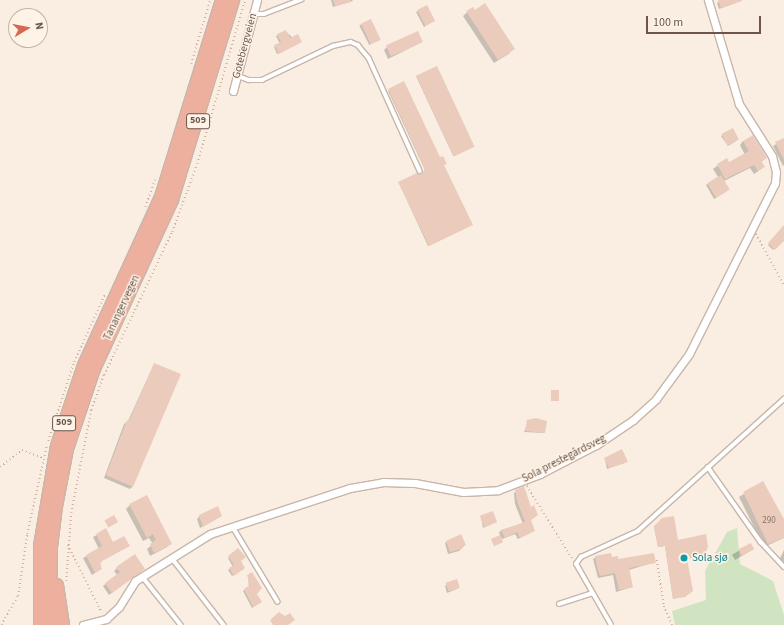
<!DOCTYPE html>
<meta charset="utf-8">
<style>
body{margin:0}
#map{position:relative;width:784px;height:625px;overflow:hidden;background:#f9eee1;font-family:"Source Sans 3",sans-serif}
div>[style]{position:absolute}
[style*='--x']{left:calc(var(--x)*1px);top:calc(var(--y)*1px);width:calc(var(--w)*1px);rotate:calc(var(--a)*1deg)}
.green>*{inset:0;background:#d1e4c2}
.shadow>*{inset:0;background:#0003;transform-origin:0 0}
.building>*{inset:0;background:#ebccbc;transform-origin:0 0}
.path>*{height:1.5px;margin-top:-0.75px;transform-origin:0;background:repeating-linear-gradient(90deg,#cfb0a0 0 1px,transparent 0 4px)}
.roads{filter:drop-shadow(1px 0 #c8b6aa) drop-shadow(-1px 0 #c8b6aa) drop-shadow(0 1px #c8b6aa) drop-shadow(0 -1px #c8b6aa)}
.lane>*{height:3.5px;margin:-1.75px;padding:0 1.75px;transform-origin:1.75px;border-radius:1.75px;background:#fff}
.street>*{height:7px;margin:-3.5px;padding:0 3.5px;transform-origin:3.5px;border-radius:3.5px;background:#fff}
.highway>*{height:12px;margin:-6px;padding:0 6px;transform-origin:6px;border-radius:6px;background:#edaf9e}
.dots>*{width:11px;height:11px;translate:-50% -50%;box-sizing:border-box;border:2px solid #fdf3e6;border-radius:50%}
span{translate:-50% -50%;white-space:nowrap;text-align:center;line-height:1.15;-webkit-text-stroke:3px #fdf3e6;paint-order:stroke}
.number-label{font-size:9px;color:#8c7367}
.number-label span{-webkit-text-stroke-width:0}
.shield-label span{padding:1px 3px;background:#fdf3e6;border:1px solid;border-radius:3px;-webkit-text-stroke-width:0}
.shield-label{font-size:10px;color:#6d554b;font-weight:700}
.street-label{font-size:11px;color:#6d554b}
.culture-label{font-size:11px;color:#0d838f}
.left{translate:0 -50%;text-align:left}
.north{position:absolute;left:8px;top:8px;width:40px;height:40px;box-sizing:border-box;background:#fdf3e6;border:1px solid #c3b4a8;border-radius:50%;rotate:80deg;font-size:11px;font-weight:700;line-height:16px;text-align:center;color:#6d554b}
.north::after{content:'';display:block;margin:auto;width:14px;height:18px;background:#d76952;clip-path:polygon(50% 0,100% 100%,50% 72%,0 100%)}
.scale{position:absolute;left:646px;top:16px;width:115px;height:18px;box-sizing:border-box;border:2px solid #6d554b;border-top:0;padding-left:5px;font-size:12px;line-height:14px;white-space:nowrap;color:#6d554b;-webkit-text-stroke:3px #fdf3e6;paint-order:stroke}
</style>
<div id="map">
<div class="green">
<div style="clip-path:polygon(737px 528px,740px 564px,773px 581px,784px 615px,784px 625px,675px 625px,672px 611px,706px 600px,705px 571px,727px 532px)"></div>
</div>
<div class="shadow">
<div style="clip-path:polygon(331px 0,352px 0,353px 1px,333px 7px)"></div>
<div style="clip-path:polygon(722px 0,735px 0,736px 3px,719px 9px,717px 3px)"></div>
<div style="clip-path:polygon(472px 8px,510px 53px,494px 63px,463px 16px)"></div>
<div style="clip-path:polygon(418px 11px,433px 21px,424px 27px,416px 12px)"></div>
<div style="left:370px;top:20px;width:22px;height:12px;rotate:63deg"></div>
<div style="clip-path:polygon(285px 31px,299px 43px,277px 54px,274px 47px,280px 44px,276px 36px)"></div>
<div style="clip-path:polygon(422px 42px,388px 59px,384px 50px,387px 47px)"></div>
<div style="left:436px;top:67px;width:88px;height:22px;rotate:65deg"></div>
<div style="clip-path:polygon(404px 83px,471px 225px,428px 246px,399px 183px,422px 175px,425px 170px,388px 91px)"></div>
<div style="clip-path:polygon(732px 129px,736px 141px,728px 146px,721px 136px)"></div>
<div style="clip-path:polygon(784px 139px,784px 165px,783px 166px,773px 146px)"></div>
<div style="clip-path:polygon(743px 141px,766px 158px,761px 162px,764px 167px,754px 174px,750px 168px,724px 181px,727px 191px,714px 199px,706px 185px,718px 177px,713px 169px,726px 159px,729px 163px,745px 155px,740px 145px)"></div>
<div style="clip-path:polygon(784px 226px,784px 239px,773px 250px,768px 245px)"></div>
<div style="clip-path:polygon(154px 364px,133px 486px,130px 489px,104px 478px,124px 424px,128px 421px)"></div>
<div style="clip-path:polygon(528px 421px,545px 422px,544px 433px,524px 432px)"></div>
<div style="clip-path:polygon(605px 459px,627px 462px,607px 469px)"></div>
<div style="clip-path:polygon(763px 482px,784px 521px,784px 538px,764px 547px,739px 497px)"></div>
<div style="clip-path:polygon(516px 491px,531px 508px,530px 521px,534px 531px,518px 539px,515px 534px,502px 539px,499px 533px,501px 530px,523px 524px,515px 504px,514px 493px)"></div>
<div style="clip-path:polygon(130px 505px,171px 543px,167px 547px,150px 556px,147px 549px,153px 544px,149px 538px,143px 541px,126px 509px)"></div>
<div style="clip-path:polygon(200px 516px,219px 517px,200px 528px,197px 519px)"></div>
<div style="clip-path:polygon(481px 517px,494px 523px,483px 528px)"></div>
<div style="clip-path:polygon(663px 519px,686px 559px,673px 599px,665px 546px,658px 547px,654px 527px)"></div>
<div style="clip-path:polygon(106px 530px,112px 543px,129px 546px,100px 562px,101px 569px,92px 575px,83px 558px,99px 549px,93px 537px)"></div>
<div style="clip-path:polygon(460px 535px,465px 545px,459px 551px,448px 554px,445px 543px)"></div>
<div style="left:750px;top:544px;width:6px;height:21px;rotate:59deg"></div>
<div style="clip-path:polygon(238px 550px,243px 569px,232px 576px,228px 570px,233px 567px,228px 558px)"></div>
<div style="clip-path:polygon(784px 550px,784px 567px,778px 562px)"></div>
<div style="clip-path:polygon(596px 557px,618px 560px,655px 562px,629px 570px,632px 587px,616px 592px,613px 575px,598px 578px,593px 559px)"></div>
<div style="clip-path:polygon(117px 568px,141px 571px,109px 595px,103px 586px,117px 575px,114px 571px)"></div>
<div style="clip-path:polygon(248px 576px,260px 603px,252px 608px,243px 591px,249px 587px)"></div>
<div style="clip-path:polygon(456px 580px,459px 588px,447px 593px,445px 586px)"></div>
</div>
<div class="building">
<div style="clip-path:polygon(333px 0,351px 0,351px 2px,335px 6px)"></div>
<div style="clip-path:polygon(718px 0,742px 0,742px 1px,721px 8px)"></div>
<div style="clip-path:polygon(485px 3px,515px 49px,498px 60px,466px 11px,473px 7px,475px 10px)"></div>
<div style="left:427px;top:5px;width:18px;height:11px;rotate:63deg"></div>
<div style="left:371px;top:19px;width:23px;height:11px;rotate:65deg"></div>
<div style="clip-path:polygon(286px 30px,290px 38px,298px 34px,302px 42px,279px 54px,274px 45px,281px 42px,277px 34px)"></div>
<div style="left:418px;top:31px;width:12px;height:35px;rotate:66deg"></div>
<div style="left:437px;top:66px;width:89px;height:23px;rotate:65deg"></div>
<div style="clip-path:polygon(404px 81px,440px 157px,443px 156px,447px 164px,444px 165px,473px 225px,429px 246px,398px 182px,417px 173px,422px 174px,425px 169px,388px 89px)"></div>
<div style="left:733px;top:128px;width:13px;height:13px;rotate:63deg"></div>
<div style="clip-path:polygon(753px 135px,767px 158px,761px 161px,765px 167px,758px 171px,754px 165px,725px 179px,717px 164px,727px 158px,729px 162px,749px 151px,743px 141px)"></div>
<div style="clip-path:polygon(784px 138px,784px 160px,775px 142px)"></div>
<div style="left:721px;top:175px;width:17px;height:16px;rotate:59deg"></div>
<div style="clip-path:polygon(784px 225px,784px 241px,775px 250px,768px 243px)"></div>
<div style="clip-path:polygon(154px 363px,181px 374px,133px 487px,106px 475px,127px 420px,129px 421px)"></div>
<div style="left:551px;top:390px;width:8px;height:11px"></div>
<div style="clip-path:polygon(536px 418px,547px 421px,545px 433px,525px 431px,527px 420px)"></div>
<div style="clip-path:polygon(622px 449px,628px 462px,609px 468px,604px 458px)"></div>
<div style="clip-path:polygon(763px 481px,784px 519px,784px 538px,768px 544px,743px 492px)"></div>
<div style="clip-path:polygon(524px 486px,531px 507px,534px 505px,538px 515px,531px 520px,535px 531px,520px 538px,517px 532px,505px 538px,501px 530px,525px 522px,517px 501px,515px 490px)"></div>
<div style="clip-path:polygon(147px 495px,172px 544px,154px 553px,150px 544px,156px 540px,153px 534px,147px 538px,129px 504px)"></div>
<div style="clip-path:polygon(218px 506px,222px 516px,203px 527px,199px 515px)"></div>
<div style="left:493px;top:511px;width:12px;height:14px;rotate:70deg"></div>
<div style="left:114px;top:515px;width:8px;height:11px;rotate:60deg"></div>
<div style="clip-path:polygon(674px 516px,678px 540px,706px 534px,708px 546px,705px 556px,687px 559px,693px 591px,685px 597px,673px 599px,665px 546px,658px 547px,654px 526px,662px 518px)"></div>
<div style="clip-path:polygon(106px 528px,113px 542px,124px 536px,130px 546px,103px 560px,100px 564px,102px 569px,95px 573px,86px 555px,102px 546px,96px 534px)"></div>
<div style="clip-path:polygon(461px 534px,466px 545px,461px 548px,462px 549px,450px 552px,446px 541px)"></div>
<div style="left:500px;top:535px;width:8px;height:10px;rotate:67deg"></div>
<div style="left:751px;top:543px;width:7px;height:14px;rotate:63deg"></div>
<div style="clip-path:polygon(238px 548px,246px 557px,241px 561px,245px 568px,234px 576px,229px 568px,234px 565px,228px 556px)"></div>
<div style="clip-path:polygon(611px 553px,612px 557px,618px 556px,618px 559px,654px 553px,656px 563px,629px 568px,633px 587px,619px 590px,615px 573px,600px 576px,597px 567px,595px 556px)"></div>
<div style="clip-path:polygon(135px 554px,145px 569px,112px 593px,105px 583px,120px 572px,116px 567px)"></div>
<div style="clip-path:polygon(252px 572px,262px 588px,257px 594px,262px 602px,253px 607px,244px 589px,250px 585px,247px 575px)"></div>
<div style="left:457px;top:579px;width:9px;height:12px;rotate:72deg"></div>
<div style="clip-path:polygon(279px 612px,285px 616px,290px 613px,295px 620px,288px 625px,273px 625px,270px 620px)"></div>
</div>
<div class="path">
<div style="--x:191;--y:64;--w:67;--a:-73.5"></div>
<div style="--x:145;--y:207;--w:29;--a:-70"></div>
<div style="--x:756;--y:234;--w:58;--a:61.2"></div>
<div style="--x:48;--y:441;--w:83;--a:-71.8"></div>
<div style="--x:74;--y:362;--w:75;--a:-65.5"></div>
<div style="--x:0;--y:467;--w:28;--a:-38"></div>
<div style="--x:22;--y:450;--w:22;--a:21"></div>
<div style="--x:527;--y:486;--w:87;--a:58.1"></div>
<div style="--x:68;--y:545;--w:76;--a:63.4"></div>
<div style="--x:657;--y:560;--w:47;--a:81.3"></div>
<div style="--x:664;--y:606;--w:21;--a:67"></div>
<div style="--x:66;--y:581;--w:68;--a:-85.8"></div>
<div style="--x:71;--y:513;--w:105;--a:-79"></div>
<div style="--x:91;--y:410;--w:37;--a:-70"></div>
<div style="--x:104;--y:375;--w:158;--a:-64.6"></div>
<div style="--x:172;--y:232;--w:72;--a:-69.8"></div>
<div style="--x:197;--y:164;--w:171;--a:-73.7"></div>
<div style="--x:1;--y:625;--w:34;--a:-60"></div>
<div style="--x:18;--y:596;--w:63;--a:-81.7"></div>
<div style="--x:27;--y:534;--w:92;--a:-77.5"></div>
</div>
<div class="roads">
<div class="lane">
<div style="--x:254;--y:14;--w:10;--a:0"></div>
<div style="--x:264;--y:14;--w:40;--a:-21"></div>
<div style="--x:238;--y:76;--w:12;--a:20"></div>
<div style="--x:249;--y:80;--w:13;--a:0"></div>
<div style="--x:262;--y:80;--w:79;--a:-25.6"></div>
<div style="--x:333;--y:46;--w:18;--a:-13"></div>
<div style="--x:351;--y:42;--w:8;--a:23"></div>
<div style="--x:358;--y:45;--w:17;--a:50"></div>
<div style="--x:369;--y:58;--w:124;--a:65.7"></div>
<div style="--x:708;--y:467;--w:92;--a:54.8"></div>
<div style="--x:761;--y:542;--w:34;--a:47"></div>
<div style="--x:233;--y:527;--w:87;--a:59"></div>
<div style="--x:172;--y:558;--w:85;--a:52.2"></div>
<div style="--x:142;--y:576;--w:63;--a:51.5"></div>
<div style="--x:559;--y:604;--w:35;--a:-18"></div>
<div style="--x:611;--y:625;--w:70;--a:-119.8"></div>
<div style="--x:576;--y:564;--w:9;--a:-54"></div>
<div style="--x:581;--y:557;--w:63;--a:-24.5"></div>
<div style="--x:638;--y:531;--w:197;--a:-42.1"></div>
</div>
<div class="street">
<div style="--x:233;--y:91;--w:94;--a:-75.2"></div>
<div style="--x:83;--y:625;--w:24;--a:-15"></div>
<div style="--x:106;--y:619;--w:18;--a:-43"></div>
<div style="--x:119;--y:607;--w:31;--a:-58"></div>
<div style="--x:135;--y:581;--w:89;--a:-32.1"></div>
<div style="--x:210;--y:534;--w:147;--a:-18.2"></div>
<div style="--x:350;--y:488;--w:34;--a:-10"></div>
<div style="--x:383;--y:482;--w:32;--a:2"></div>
<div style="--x:415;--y:483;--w:49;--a:10.6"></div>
<div style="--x:463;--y:492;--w:35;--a:-3"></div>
<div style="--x:498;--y:490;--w:45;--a:-20.9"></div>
<div style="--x:540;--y:474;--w:63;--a:-27.4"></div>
<div style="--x:596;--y:445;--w:45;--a:-34"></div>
<div style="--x:633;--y:420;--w:31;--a:-42"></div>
<div style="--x:656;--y:399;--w:56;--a:-53.7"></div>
<div style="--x:689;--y:354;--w:191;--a:-63.3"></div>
<div style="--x:775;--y:183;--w:11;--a:-85"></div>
<div style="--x:776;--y:172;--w:16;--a:-104"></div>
<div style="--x:772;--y:156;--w:62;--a:-122.4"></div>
<div style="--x:739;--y:104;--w:109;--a:-106.6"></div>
</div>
<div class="highway">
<div style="--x:57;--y:585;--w:40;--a:81.5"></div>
<div style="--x:40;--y:625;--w:79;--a:-90"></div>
<div style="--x:40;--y:546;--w:101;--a:-80.4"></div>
<div style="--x:57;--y:446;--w:85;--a:-71.6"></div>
<div style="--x:84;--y:365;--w:185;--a:-65.4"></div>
<div style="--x:161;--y:197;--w:206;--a:-72.8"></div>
<div style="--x:50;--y:625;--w:78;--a:-89.3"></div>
<div style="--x:51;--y:547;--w:35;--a:-83"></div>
<div style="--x:55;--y:512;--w:64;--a:-79.2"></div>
<div style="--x:67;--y:449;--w:84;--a:-71.4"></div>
<div style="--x:94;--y:369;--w:186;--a:-65.2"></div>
<div style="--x:172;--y:200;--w:209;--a:-73"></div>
</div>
</div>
<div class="dots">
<div style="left:684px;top:558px;background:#0f9aa8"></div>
</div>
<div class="number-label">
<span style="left:769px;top:521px">290</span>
</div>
<div class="shield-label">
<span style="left:198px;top:121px">509</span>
<span style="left:64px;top:423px">509</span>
</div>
<div class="street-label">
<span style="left:245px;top:46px;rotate:-75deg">Gotebergveien</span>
<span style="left:122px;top:308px;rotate:-65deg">Tanangervegen</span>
<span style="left:564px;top:459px;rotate:-27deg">Sola prestegårdsveg</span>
</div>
<div class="culture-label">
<span class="left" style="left:692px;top:558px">Sola sjø</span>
</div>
<div class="north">N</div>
<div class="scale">100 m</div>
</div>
